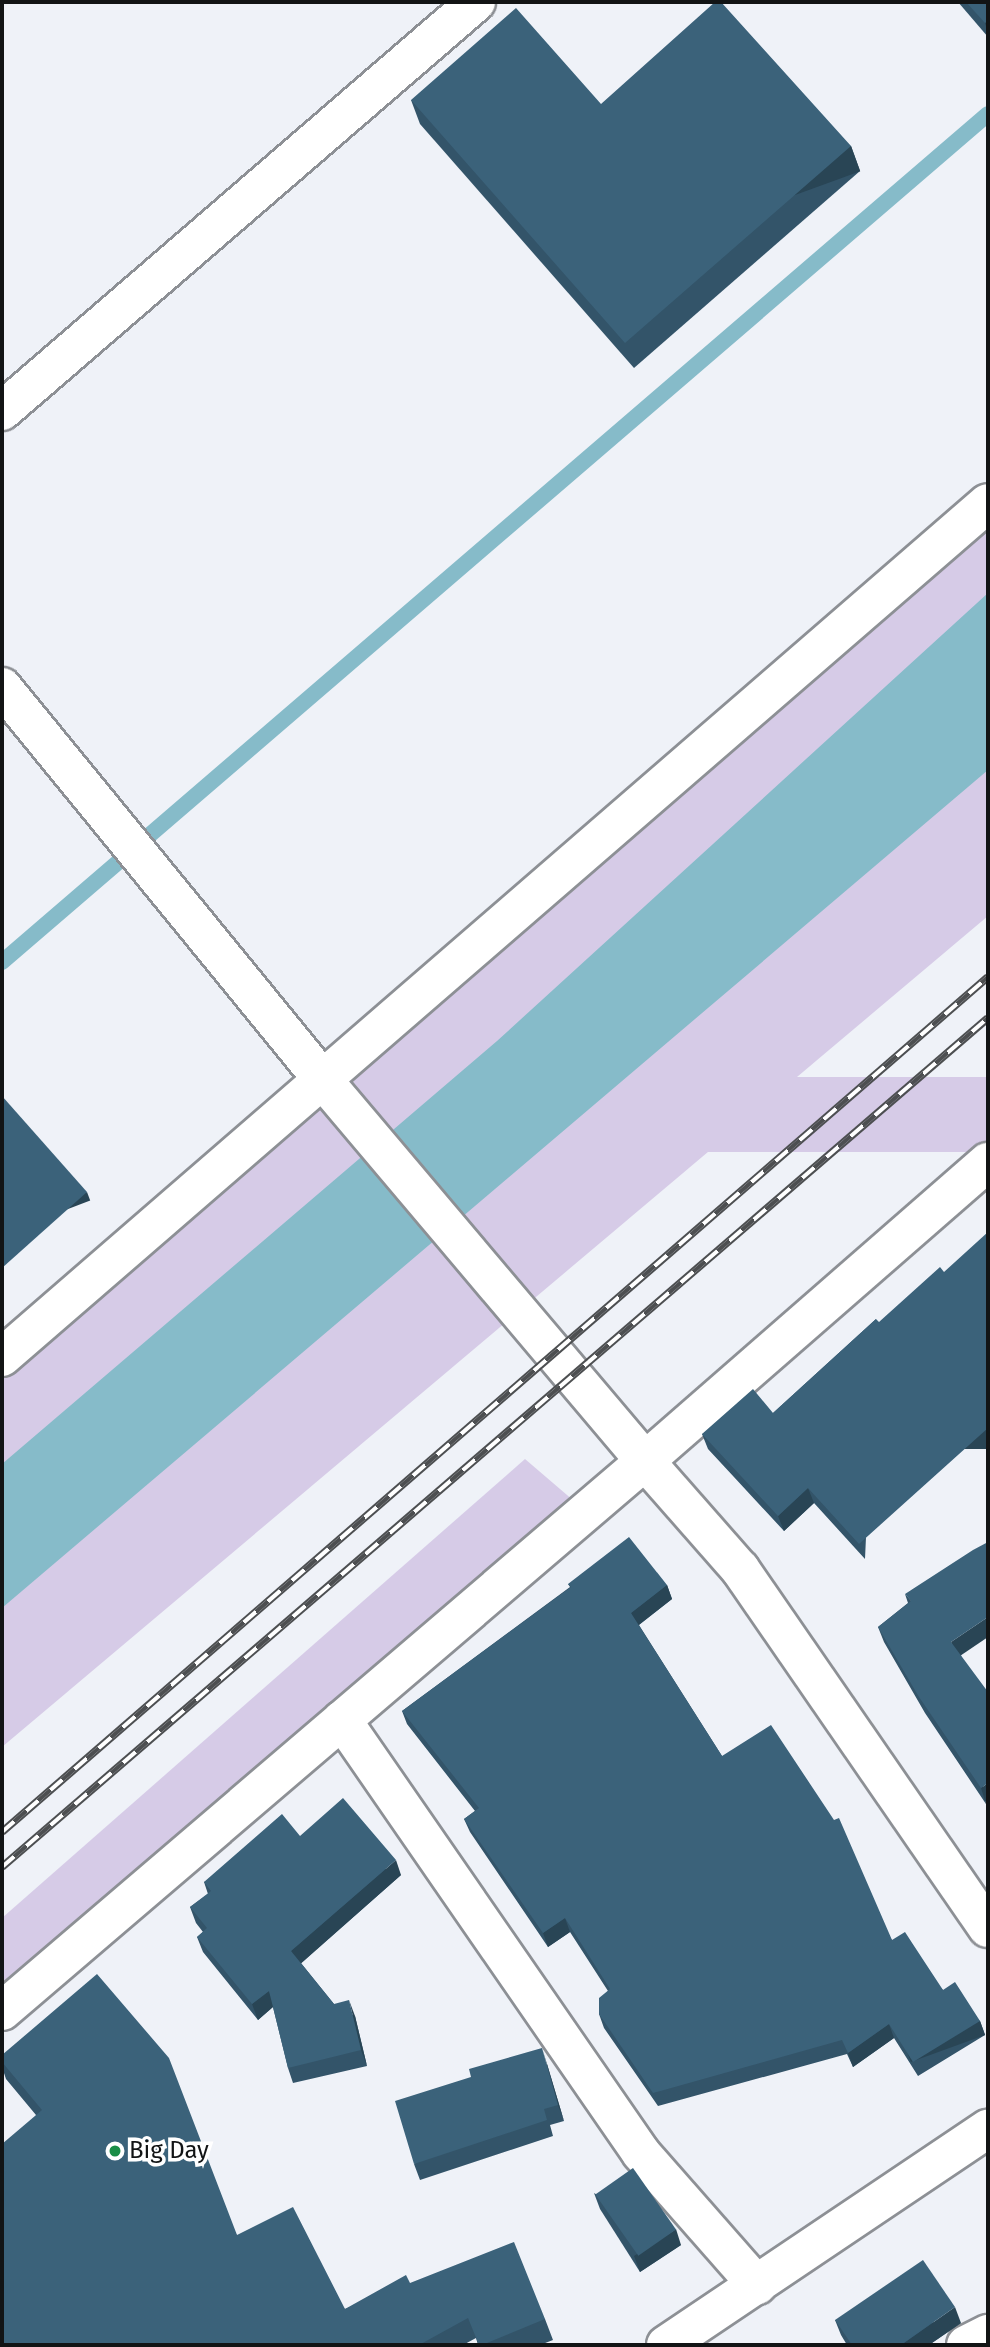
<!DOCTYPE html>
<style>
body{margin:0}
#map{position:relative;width:990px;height:2347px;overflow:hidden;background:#eff2f8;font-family:"Fira Sans",sans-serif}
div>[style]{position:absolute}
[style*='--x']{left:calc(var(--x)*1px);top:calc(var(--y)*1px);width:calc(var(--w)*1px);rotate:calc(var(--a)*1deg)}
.green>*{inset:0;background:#d6cbe7;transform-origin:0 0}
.water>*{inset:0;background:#86bbc9}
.stream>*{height:16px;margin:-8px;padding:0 8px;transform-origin:8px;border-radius:8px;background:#86bbc9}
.roads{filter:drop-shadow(2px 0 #8d9095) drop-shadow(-2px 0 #8d9095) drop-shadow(0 2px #8d9095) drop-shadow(0 -2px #8d9095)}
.street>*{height:38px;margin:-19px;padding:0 19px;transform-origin:19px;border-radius:19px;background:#fff}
.secondary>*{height:38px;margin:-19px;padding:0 19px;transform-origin:19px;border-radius:19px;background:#fff}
.rail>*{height:8px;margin-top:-4px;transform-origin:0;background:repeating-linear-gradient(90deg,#fff 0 16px,#4d4f51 0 32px);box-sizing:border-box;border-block:2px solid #4d4f51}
.wall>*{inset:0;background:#335469}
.shaded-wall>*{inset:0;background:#294555;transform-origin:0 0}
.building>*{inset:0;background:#3b627a;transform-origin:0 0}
.dots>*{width:19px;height:19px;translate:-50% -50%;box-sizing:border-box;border:4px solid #fff;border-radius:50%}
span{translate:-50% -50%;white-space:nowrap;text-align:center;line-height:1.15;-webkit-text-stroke:7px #fff;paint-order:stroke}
.poi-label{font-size:24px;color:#121415}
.left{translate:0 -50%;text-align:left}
.frame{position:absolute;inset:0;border:4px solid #121415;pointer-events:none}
</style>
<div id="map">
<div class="green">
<div style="clip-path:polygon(988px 503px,988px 916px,2px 1747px,2px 1357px)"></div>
<div style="left:988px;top:1077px;width:75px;height:448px;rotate:90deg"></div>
<div style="clip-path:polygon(525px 1459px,574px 1501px,2px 1985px,2px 1918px)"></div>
</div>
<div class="water">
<div style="clip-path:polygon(988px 593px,988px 770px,2px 1608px,2px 1464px,497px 1041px)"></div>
</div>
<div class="stream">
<div style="--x:2;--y:962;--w:1300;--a:-40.7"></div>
</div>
<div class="roads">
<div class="street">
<div style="--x:2;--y:411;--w:626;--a:-40.79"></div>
<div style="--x:2;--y:687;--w:507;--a:50.76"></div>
<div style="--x:323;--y:1080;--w:499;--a:49.8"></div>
<div style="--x:2;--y:1357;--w:1304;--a:-40.9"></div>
<div style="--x:342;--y:1720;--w:526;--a:55.37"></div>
<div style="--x:641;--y:2153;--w:176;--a:48.7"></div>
<div style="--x:2;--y:2011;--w:846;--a:-40.54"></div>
<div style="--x:645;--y:1461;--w:455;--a:-41.1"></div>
<div style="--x:966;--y:2345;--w:25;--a:-27"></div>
</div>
<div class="secondary">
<div style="--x:645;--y:1461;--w:144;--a:48.7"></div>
<div style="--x:740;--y:1569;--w:436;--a:55.4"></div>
<div style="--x:666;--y:2345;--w:388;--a:-33.9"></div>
</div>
</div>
<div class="rail">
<div style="--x:2;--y:1832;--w:1305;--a:-40.93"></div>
<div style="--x:2;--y:1867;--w:1301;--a:-40.73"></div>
</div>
<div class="wall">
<div style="clip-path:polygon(958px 2px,988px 2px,988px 37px)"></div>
<div style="clip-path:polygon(411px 100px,601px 104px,851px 146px,860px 171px,634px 368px,420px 124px)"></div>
<div style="clip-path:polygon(876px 1319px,865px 1559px,814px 1503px,784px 1531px,708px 1449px,702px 1434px,773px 1413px)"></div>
<div style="clip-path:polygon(568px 1584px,667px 1585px,672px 1599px,639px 1625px,722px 1756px,892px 1940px,943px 1990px,980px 2021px,985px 2035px,918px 2076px,894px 2038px,853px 2067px,847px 2054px,658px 2106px,604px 2028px,599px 2014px,608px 1991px,570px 1932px,548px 1947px,470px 1832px,464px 1819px,475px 1811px,407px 1724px,402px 1711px,570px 1587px)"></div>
<div style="clip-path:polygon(905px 1594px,961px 1655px,986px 1804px,925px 1713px,884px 1642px,878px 1627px,908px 1603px)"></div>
<div style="clip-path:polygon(300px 1836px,401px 1875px,301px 1963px,334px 2004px,355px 2016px,367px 2066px,293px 2083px,288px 2068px,273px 2007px,258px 2020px,203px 1952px,197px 1937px,203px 1932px,196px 1923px,190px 1907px,208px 1894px,204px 1882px)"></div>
<div style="clip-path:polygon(2px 2055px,237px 2235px,345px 2309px,410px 2283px,545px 2319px,553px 2340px,540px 2345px,478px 2345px,476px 2338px,463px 2345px,2px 2345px,36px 2115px,6px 2079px,2px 2067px)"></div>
<div style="clip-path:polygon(547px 2064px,564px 2121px,550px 2125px,553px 2136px,420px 2180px,414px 2164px)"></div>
<div style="clip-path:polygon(594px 2193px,681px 2245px,640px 2272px,600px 2209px)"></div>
<div style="clip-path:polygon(835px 2320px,961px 2323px,929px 2345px,847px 2345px,841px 2335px)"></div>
</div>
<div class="shaded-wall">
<div style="clip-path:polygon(988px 20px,988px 33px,985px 23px)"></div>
<div style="left:851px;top:146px;width:27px;height:300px;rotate:70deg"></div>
<div style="left:87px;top:1192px;width:9px;height:114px;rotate:69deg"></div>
<div style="left:988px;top:1428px;width:21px;height:173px;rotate:90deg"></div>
<div style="clip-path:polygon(808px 1488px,814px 1503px,784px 1531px,778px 1516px)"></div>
<div style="clip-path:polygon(667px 1585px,672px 1599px,636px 1627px,631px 1613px)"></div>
<div style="clip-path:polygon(988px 1617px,988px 1637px,957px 1658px,951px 1642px)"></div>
<div style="clip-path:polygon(988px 1783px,988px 1803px,986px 1804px,981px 1788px)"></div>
<div style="clip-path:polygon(396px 1860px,401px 1875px,297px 1967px,291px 1951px)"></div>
<div style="clip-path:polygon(565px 1918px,570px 1932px,548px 1947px,543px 1933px)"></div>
<div style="clip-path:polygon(269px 1991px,274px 2006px,258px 2020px,252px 2004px)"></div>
<div style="clip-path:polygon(349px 2000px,355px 2016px,367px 2066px,361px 2050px)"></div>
<div style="left:980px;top:2021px;width:15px;height:79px;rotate:70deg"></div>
<div style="clip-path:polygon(889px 2024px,894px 2038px,853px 2067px,848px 2053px)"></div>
<div style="clip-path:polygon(542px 2048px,547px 2064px,564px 2121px,558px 2105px)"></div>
<div style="clip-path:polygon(676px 2229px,681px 2245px,640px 2272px,634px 2256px)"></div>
<div style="clip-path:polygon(955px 2307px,961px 2323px,929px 2345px,901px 2345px)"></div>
</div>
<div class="building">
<div style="clip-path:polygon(715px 2px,721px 2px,851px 146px,625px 343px,411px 100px,516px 8px,601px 104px)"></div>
<div style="clip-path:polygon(966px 2px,988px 2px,988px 20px,985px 23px)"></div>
<div style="clip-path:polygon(2px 1096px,87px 1192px,2px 1268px)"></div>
<div style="clip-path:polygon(988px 1232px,988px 1428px,859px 1544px,808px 1488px,778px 1516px,702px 1434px,753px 1389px,773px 1413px,876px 1319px,879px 1322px,940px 1267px,944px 1272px)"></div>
<div style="clip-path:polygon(629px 1537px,667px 1585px,631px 1613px,722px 1756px,771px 1725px,834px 1820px,839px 1818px,892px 1940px,905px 1932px,943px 1990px,955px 1982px,980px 2021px,913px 2062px,889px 2024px,848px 2053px,842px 2040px,653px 2093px,599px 2014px,599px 1998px,610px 1989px,565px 1918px,543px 1933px,464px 1819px,479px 1808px,402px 1711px,571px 1587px,568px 1584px)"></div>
<div style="clip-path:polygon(988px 1542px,988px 1617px,951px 1642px,988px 1692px,988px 1783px,981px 1788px,919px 1697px,878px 1627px,911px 1601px,905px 1594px,973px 1550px)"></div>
<div style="clip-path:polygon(343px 1798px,396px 1860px,291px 1951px,334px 2004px,349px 2000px,361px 2050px,288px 2068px,269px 1991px,252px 2004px,197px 1937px,207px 1928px,190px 1907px,211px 1891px,204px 1882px,282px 1814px,300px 1836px)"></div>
<div style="clip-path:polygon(97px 1974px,169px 2058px,237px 2235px,293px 2207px,345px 2309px,406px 2275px,410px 2283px,514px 2242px,545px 2319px,482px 2345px,479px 2345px,468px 2318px,419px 2345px,2px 2345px,2px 2144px,42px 2110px,2px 2062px,2px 2055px)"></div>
<div style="clip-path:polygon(542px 2048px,558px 2105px,544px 2109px,547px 2120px,414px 2164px,395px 2101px,471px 2077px,469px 2069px)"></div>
<div style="left:633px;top:2168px;width:75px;height:46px;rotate:55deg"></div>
<div style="clip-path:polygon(923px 2260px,955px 2307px,901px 2345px,852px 2345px,835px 2320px)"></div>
</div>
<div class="dots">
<div style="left:115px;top:2151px;background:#1a8d46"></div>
</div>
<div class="poi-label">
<span class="left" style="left:129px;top:2151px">Big Day</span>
</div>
<div class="frame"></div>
</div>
